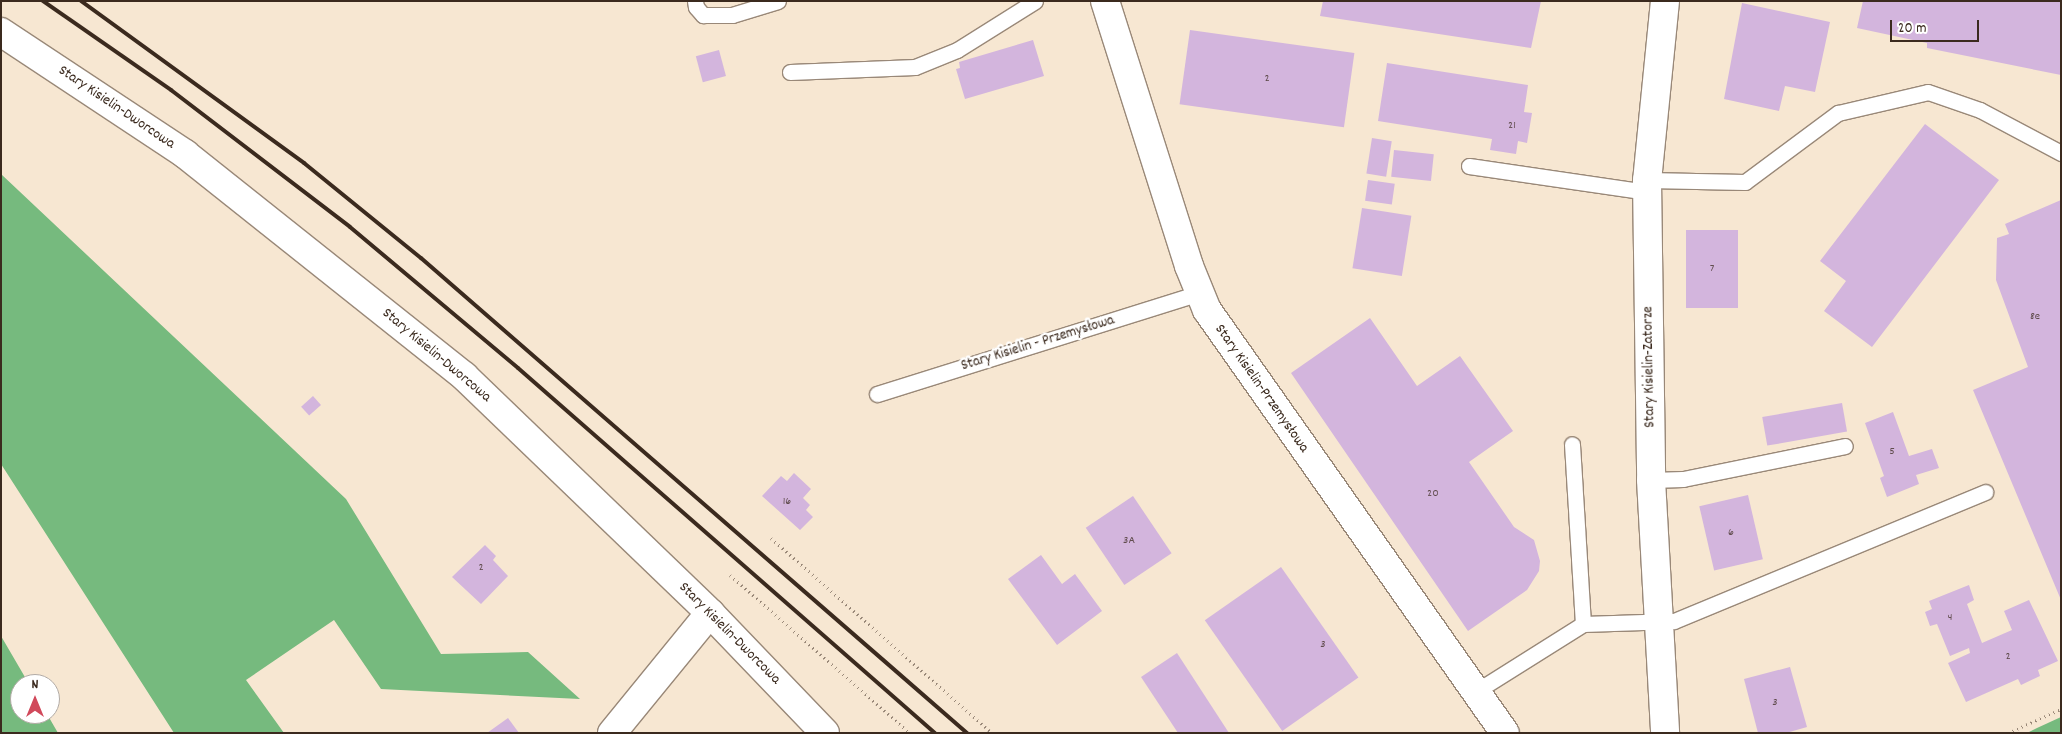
<!DOCTYPE html>
<meta charset="utf-8">
<style>
body{margin:0}
#map{position:relative;width:2062px;height:734px;overflow:hidden;background:#f7e7d2;font-family:Dekko,sans-serif}
div>[style]{position:absolute}
[style*='--x']{left:calc(var(--x)*1px);top:calc(var(--y)*1px);width:calc(var(--w)*1px);rotate:calc(var(--a)*1deg)}
.forest>*{inset:0;background:#76ba7e}
.building>*{inset:0;background:#d3b5dd;transform-origin:0 0}
.path>*{height:3px;margin-top:-1.5px;transform-origin:0;background:repeating-linear-gradient(90deg,#998878 0 1px,transparent 0 5px)}
.roads{filter:drop-shadow(1px 0 #998878) drop-shadow(-1px 0 #998878) drop-shadow(0 1px #998878) drop-shadow(0 -1px #998878)}
.service>*{height:15px;margin:-7.5px;padding:0 7.5px;transform-origin:7.5px;border-radius:7.5px;background:#fff}
.minor>*{height:28px;margin:-14px;padding:0 14px;transform-origin:14px;border-radius:14px;background:#fff}
.tertiary>*{height:28px;margin:-14px;padding:0 14px;transform-origin:14px;border-radius:14px;background:#fff}
.rail>*{height:4px;margin:-2px;padding:0 2px;transform-origin:2px;border-radius:2px;background:#3b2a1e}
span{translate:-50% -50%;white-space:nowrap;text-align:center;line-height:1.15;-webkit-text-stroke:5px #fff;paint-order:stroke}
.number-label{font-size:12px;color:#614d4e}
.number-label span{-webkit-text-stroke-width:0}
.street-label{font-size:15px;color:#3b2a1e}
.frame{position:absolute;inset:0;border:2px solid #3b2a1e;pointer-events:none}
.north{position:absolute;left:10px;top:674px;width:50px;height:50px;box-sizing:border-box;background:#fff;border:1px solid #b1aaa5;border-radius:50%;rotate:0deg;font-size:14px;font-weight:700;line-height:20px;text-align:center;color:#3b2a1e}
.north::after{content:'';display:block;margin:auto;width:18px;height:22px;background:#d1495b;clip-path:polygon(50% 0,100% 100%,50% 72%,0 100%)}
.scale{position:absolute;left:1890px;top:20px;width:89px;height:22px;box-sizing:border-box;border:2px solid #3b2a1e;border-top:0;padding-left:6px;font-size:15px;line-height:18px;white-space:nowrap;color:#3b2a1e;-webkit-text-stroke:4px #fff;paint-order:stroke}
</style>
<div id="map">
<div class="forest">
<div style="clip-path:polygon(1px 174px,346px 499px,441px 654px,528px 652px,580px 699px,381px 689px,334px 620px,246px 680px,284px 733px,174px 733px,1px 464px)"></div>
<div style="clip-path:polygon(1px 636px,29px 684px,20px 684px,20px 714px,47px 714px,58px 733px,1px 733px)"></div>
<div style="clip-path:polygon(2061px 717px,2061px 733px,2027px 733px,2037px 728px)"></div>
</div>
<div class="building">
<div style="clip-path:polygon(1323px 1px,1541px 1px,1531px 48px,1320px 16px)"></div>
<div style="clip-path:polygon(1863px 1px,2061px 2px,2061px 75px,1927px 48px,1927px 43px,1857px 28px)"></div>
<div style="clip-path:polygon(1742px 3px,1830px 22px,1815px 92px,1785px 86px,1779px 111px,1724px 99px)"></div>
<div style="left:1190px;top:30px;width:166px;height:75px;rotate:8deg"></div>
<div style="clip-path:polygon(1033px 40px,1044px 76px,965px 99px,956px 69px,960px 68px,959px 62px)"></div>
<div style="left:719px;top:50px;width:27px;height:24px;rotate:75deg"></div>
<div style="clip-path:polygon(1387px 63px,1528px 85px,1524px 112px,1532px 113px,1527px 143px,1518px 141px,1516px 154px,1490px 150px,1492px 139px,1378px 121px)"></div>
<div style="clip-path:polygon(1925px 124px,1999px 180px,1872px 347px,1824px 311px,1846px 281px,1820px 261px)"></div>
<div style="left:1372px;top:138px;width:20px;height:36px;rotate:9deg"></div>
<div style="left:1394px;top:150px;width:40px;height:27px;rotate:6deg"></div>
<div style="left:1368px;top:180px;width:27px;height:21px;rotate:8deg"></div>
<div style="clip-path:polygon(2061px 200px,2061px 600px,1973px 390px,2028px 367px,1996px 280px,1997px 238px,2009px 234px,2005px 224px)"></div>
<div style="left:1362px;top:208px;width:50px;height:61px;rotate:9deg"></div>
<div style="left:1686px;top:230px;width:52px;height:78px"></div>
<div style="clip-path:polygon(1370px 318px,1417px 386px,1460px 356px,1513px 431px,1469px 462px,1514px 527px,1534px 540px,1540px 561px,1539px 571px,1527px 590px,1468px 631px,1291px 373px)"></div>
<div style="left:313px;top:396px;width:12px;height:16px;rotate:48deg"></div>
<div style="left:1842px;top:403px;width:29px;height:81px;rotate:80deg"></div>
<div style="clip-path:polygon(1893px 412px,1909px 456px,1932px 449px,1939px 468px,1916px 475px,1919px 484px,1887px 497px,1880px 478px,1884px 476px,1865px 423px)"></div>
<div style="clip-path:polygon(794px 473px,811px 489px,803px 498px,810px 505px,806px 510px,813px 517px,800px 530px,762px 496px,781px 476px,787px 481px)"></div>
<div style="left:1748px;top:495px;width:66px;height:50px;rotate:77deg"></div>
<div style="left:1133px;top:496px;width:69px;height:57px;rotate:56deg"></div>
<div style="clip-path:polygon(485px 545px,496px 556px,493px 560px,508px 576px,481px 604px,452px 577px)"></div>
<div style="clip-path:polygon(1041px 555px,1062px 584px,1075px 574px,1102px 611px,1057px 645px,1008px 579px)"></div>
<div style="left:1281px;top:567px;width:135px;height:93px;rotate:55deg"></div>
<div style="clip-path:polygon(1969px 585px,1974px 600px,1967px 604px,1982px 643px,2012px 630px,2004px 611px,2029px 600px,2058px 661px,2038px 670px,2040px 676px,2021px 685px,2018px 679px,1966px 702px,1948px 663px,1970px 653px,1969px 648px,1950px 656px,1937px 624px,1930px 626px,1925px 612px,1932px 609px,1929px 601px)"></div>
<div style="clip-path:polygon(1177px 653px,1229px 733px,1178px 733px,1141px 677px)"></div>
<div style="clip-path:polygon(1790px 667px,1807px 727px,1786px 733px,1758px 733px,1744px 679px)"></div>
<div style="clip-path:polygon(508px 718px,519px 733px,487px 733px)"></div>
</div>
<div class="path">
<div style="--x:771;--y:538;--w:295;--a:41.4"></div>
<div style="--x:730;--y:575;--w:240;--a:41.3"></div>
<div style="--x:2008;--y:733;--w:58;--a:-24.4"></div>
</div>
<div class="roads">
<div class="service">
<div style="--x:695;--y:1;--w:6;--a:81"></div>
<div style="--x:696;--y:7;--w:11;--a:49"></div>
<div style="--x:703;--y:15;--w:29;--a:0"></div>
<div style="--x:732;--y:15;--w:48;--a:-16.9"></div>
<div style="--x:790;--y:72;--w:125;--a:-2.3"></div>
<div style="--x:915;--y:67;--w:45;--a:-22"></div>
<div style="--x:957;--y:50;--w:92;--a:-32.1"></div>
<div style="--x:1469;--y:166;--w:181;--a:8.3"></div>
<div style="--x:1647;--y:180;--w:98;--a:1.2"></div>
<div style="--x:1745;--y:182;--w:116;--a:-36.6"></div>
<div style="--x:1838;--y:113;--w:92;--a:-13.1"></div>
<div style="--x:1928;--y:92;--w:55;--a:19.1"></div>
<div style="--x:1980;--y:110;--w:92;--a:28"></div>
<div style="--x:877;--y:394;--w:337;--a:-17.4"></div>
<div style="--x:1651;--y:480;--w:32;--a:-2"></div>
<div style="--x:1683;--y:479;--w:165;--a:-11.5"></div>
<div style="--x:1583;--y:624;--w:91;--a:-1.9"></div>
<div style="--x:1674;--y:621;--w:337;--a:-22.5"></div>
<div style="--x:1475;--y:692;--w:128;--a:-32.2"></div>
<div style="--x:1583;--y:624;--w:180;--a:-93.5"></div>
</div>
<div class="minor">
<div style="--x:1105;--y:1;--w:278;--a:72.4"></div>
<div style="--x:1189;--y:266;--w:48;--a:67.8"></div>
<div style="--x:1207;--y:310;--w:517;--a:54.84"></div>
<div style="--x:1;--y:32;--w:221;--a:33.5"></div>
<div style="--x:185;--y:154;--w:357;--a:38.5"></div>
<div style="--x:464;--y:376;--w:342;--a:43.9"></div>
<div style="--x:710;--y:613;--w:166;--a:46.2"></div>
<div style="--x:612;--y:733;--w:155;--a:-50.8"></div>
</div>
<div class="tertiary">
<div style="--x:1665;--y:1;--w:180;--a:95.7"></div>
<div style="--x:1647;--y:180;--w:300;--a:89.2"></div>
<div style="--x:1651;--y:480;--w:253;--a:86.8"></div>
</div>
</div>
<div class="rail">
<div style="--x:43;--y:1;--w:156;--a:34.8"></div>
<div style="--x:171;--y:90;--w:225;--a:37.4"></div>
<div style="--x:350;--y:227;--w:219;--a:40"></div>
<div style="--x:518;--y:368;--w:554;--a:41.2"></div>
<div style="--x:81;--y:1;--w:276;--a:36"></div>
<div style="--x:304;--y:163;--w:151;--a:39.1"></div>
<div style="--x:421;--y:258;--w:724;--a:41.02"></div>
</div>
<div class="number-label">
<span style="left:1267px;top:79px">2</span>
<span style="left:1512px;top:126px">21</span>
<span style="left:1712px;top:269px">7</span>
<span style="left:2035px;top:317px">8e</span>
<span style="left:1892px;top:452px">5</span>
<span style="left:1433px;top:494px">20</span>
<span style="left:787px;top:502px">16</span>
<span style="left:1731px;top:533px">6</span>
<span style="left:1129px;top:541px">3A</span>
<span style="left:481px;top:568px">2</span>
<span style="left:1950px;top:618px">4</span>
<span style="left:1323px;top:645px">3</span>
<span style="left:2008px;top:657px">2</span>
<span style="left:1775px;top:703px">3</span>
</div>
<div class="street-label">
<span style="left:116px;top:108px;rotate:34deg">Stary Kisielin-Dworcowa</span>
<span style="left:1038px;top:344px;rotate:-17deg">Stary Kisielin - Przemysłowa</span>
<span style="left:436px;top:356px;rotate:40deg">Stary Kisielin-Dworcowa</span>
<span style="left:1650px;top:367px;rotate:-91deg">Stary Kisielin-Zatorze</span>
<span style="left:1261px;top:389px;rotate:55deg">Stary Kisielin-Przemysłowa</span>
<span style="left:729px;top:634px;rotate:45deg">Stary Kisielin-Dworcowa</span>
</div>
<div class="frame"></div>
<div class="north">N</div>
<div class="scale">20 m</div>
</div>
